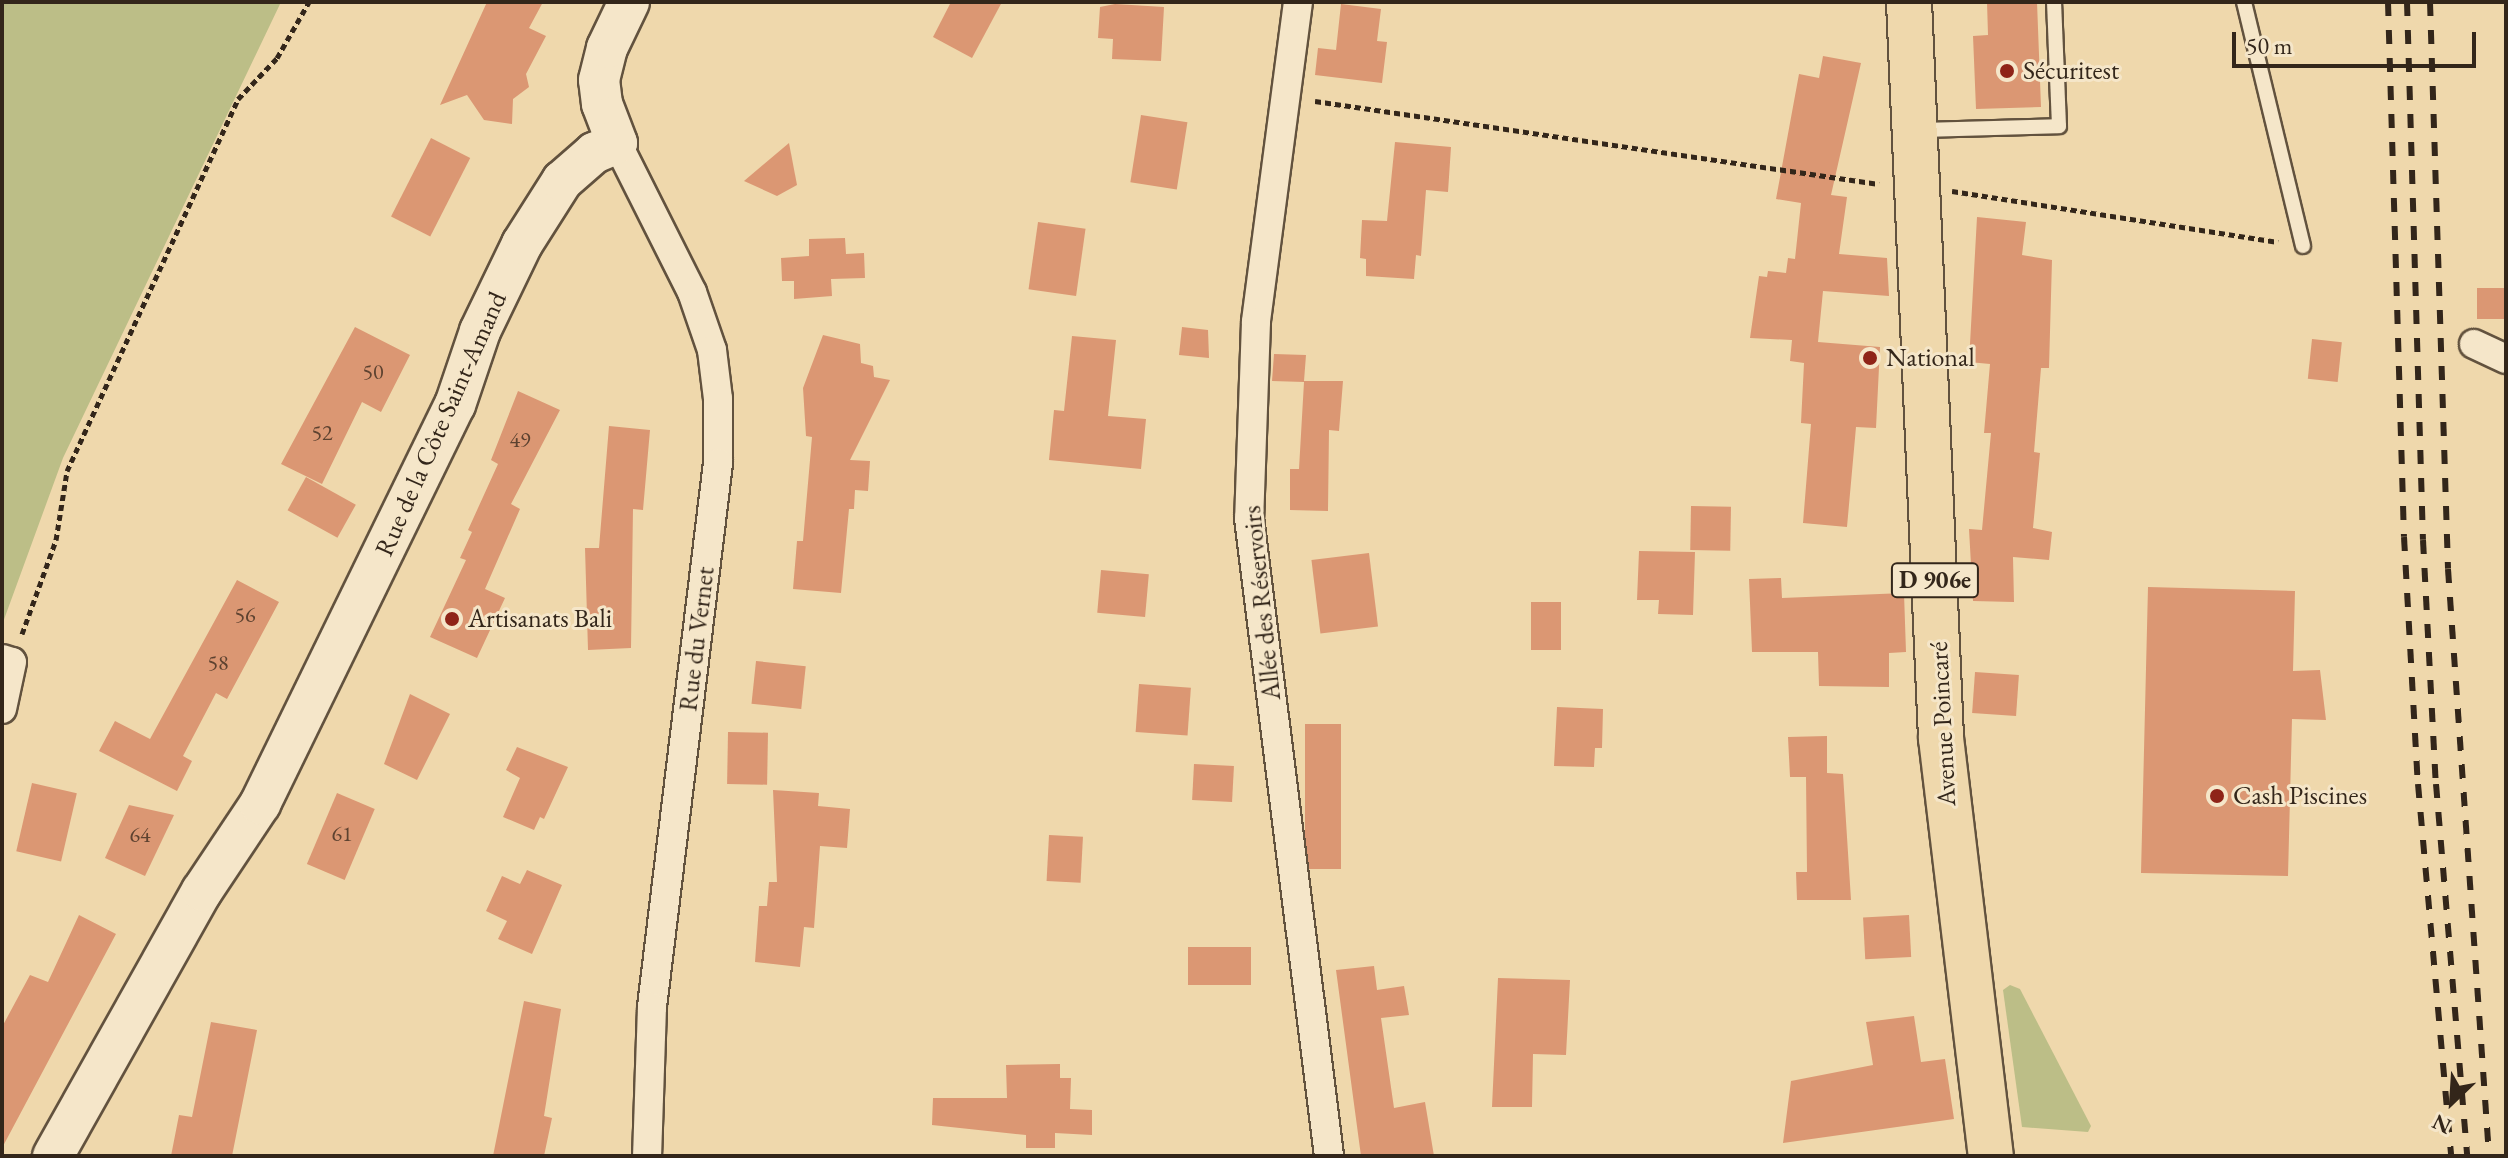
<!DOCTYPE html>
<meta charset="utf-8">
<style>
body{margin:0}
#map{position:relative;width:2508px;height:1158px;overflow:hidden;background:#efd8ac;font-family:"EB Garamond",serif}
div>[style]{position:absolute}
[style*='--x']{left:calc(var(--x)*1px);top:calc(var(--y)*1px);width:calc(var(--w)*1px);rotate:calc(var(--a)*1deg)}
.green>*{inset:0;background:#bcbe87}
.building>*{inset:0;background:#db9773;transform-origin:0 0}
.path>*{height:5px;margin-top:-2.5px;transform-origin:0;background:repeating-linear-gradient(90deg,#33261a 0 6px,transparent 0 10px)}
.roads{filter:drop-shadow(2px 0 #62523e) drop-shadow(-2px 0 #62523e) drop-shadow(0 2px #62523e) drop-shadow(0 -2px #62523e)}
.service>*{height:14px;margin:-7px;padding:0 7px;transform-origin:7px;border-radius:7px;background:#f5e6c9}
.minor>*{height:28px;margin:-14px;padding:0 14px;transform-origin:14px;border-radius:14px;background:#f5e6c9}
.secondary>*{height:40px;margin:-20px;padding:0 20px;transform-origin:20px;border-radius:20px;background:#f5e6c9}
.primary>*{height:44px;margin:-22px;padding:0 22px;transform-origin:22px;border-radius:22px;background:#efd8ac}
.rail>*{height:6px;margin-top:-3px;transform-origin:0;background:repeating-linear-gradient(90deg,#33261a 0 14px,transparent 0 28px)}
.dots>*{width:22px;height:22px;translate:-50% -50%;box-sizing:border-box;border:4px solid #f5e6c9;border-radius:50%}
span{translate:-50% -50%;white-space:nowrap;text-align:center;line-height:1.15;-webkit-text-stroke:6px #f5e6c9;paint-order:stroke}
.number-label{font-size:22px;color:#5d4230}
.number-label span{-webkit-text-stroke-width:0}
.shield-label span{padding:2px 6px;background:#f5e6c9;border:2px solid;border-radius:6px;-webkit-text-stroke-width:0}
.shield-label{font-size:24px;color:#33261a;font-weight:700}
.poi-label{font-size:26px;color:#33261a}
.left{translate:0 -50%;text-align:left}
.street-label{font-size:26px;color:#33261a}
.frame{position:absolute;inset:0;border:4px solid #33261a;pointer-events:none}
.north{position:absolute;left:2412px;top:1062px;width:80px;height:80px;-webkit-text-stroke:6px #f5e6c9;paint-order:stroke;rotate:205deg;font-size:22px;font-weight:700;line-height:32px;text-align:center;color:#33261a}
.north::after{content:'';display:block;margin:auto;width:28px;height:36px;background:#33261a;clip-path:polygon(50% 0,100% 100%,50% 72%,0 100%)}
.scale{position:absolute;left:2232px;top:32px;width:244px;height:36px;box-sizing:border-box;border:4px solid #33261a;border-top:0;padding-left:10px;font-size:24px;line-height:28px;white-space:nowrap;color:#33261a;-webkit-text-stroke:6px #f5e6c9;paint-order:stroke}
</style>
<div id="map">
<div class="green">
<div style="clip-path:polygon(2px 2px,281px 2px,63px 458px,2px 625px)"></div>
<div style="clip-path:polygon(2010px 985px,2020px 989px,2091px 1126px,2088px 1132px,2022px 1127px,2003px 990px)"></div>
</div>
<div class="building">
<div style="clip-path:polygon(487px 2px,543px 2px,529px 28px,546px 36px,526px 74px,529px 87px,513px 99px,512px 124px,484px 120px,467px 95px,440px 105px)"></div>
<div style="clip-path:polygon(951px 2px,1002px 2px,972px 58px,933px 37px)"></div>
<div style="clip-path:polygon(1987px 2px,2037px 2px,2041px 107px,1976px 109px,1973px 36px,1988px 35px)"></div>
<div style="clip-path:polygon(1115px 4px,1164px 7px,1161px 61px,1112px 59px,1113px 39px,1098px 38px,1100px 7px)"></div>
<div style="clip-path:polygon(1341px 4px,1381px 9px,1377px 41px,1387px 42px,1382px 83px,1315px 75px,1318px 48px,1336px 50px)"></div>
<div style="clip-path:polygon(1823px 56px,1861px 63px,1831px 195px,1847px 197px,1839px 254px,1887px 258px,1889px 296px,1823px 291px,1818px 342px,1880px 347px,1876px 428px,1856px 427px,1847px 527px,1803px 523px,1811px 424px,1801px 423px,1804px 363px,1790px 361px,1792px 340px,1750px 338px,1759px 276px,1767px 277px,1768px 271px,1786px 273px,1788px 258px,1795px 259px,1801px 203px,1776px 199px,1799px 74px,1819px 78px)"></div>
<div style="left:1141px;top:115px;width:47px;height:68px;rotate:9deg"></div>
<div style="left:431px;top:138px;width:44px;height:88px;rotate:27deg"></div>
<div style="clip-path:polygon(1395px 142px,1451px 147px,1448px 192px,1426px 190px,1421px 256px,1416px 255px,1414px 279px,1366px 276px,1366px 259px,1360px 258px,1362px 220px,1387px 221px)"></div>
<div style="clip-path:polygon(789px 143px,797px 185px,777px 196px,744px 181px)"></div>
<div style="clip-path:polygon(1977px 217px,2026px 222px,2022px 255px,2052px 260px,2049px 368px,2041px 368px,2034px 452px,2040px 453px,2033px 528px,2052px 532px,2049px 560px,2013px 557px,2014px 602px,1973px 601px,1969px 529px,1982px 530px,1991px 433px,1984px 433px,1990px 364px,1969px 362px)"></div>
<div style="left:1038px;top:222px;width:48px;height:68px;rotate:8deg"></div>
<div style="clip-path:polygon(845px 238px,846px 254px,864px 253px,865px 278px,831px 279px,832px 296px,794px 299px,794px 281px,782px 281px,781px 258px,809px 256px,809px 239px)"></div>
<div style="left:2477px;top:288px;width:29px;height:31px"></div>
<div style="clip-path:polygon(355px 327px,410px 355px,381px 412px,362px 402px,322px 484px,281px 464px)"></div>
<div style="clip-path:polygon(1182px 327px,1208px 330px,1209px 358px,1179px 355px)"></div>
<div style="clip-path:polygon(823px 335px,860px 344px,861px 363px,873px 366px,874px 377px,890px 380px,850px 460px,870px 461px,868px 491px,855px 490px,854px 509px,849px 509px,841px 593px,793px 589px,797px 541px,803px 541px,812px 437px,806px 436px,803px 388px)"></div>
<div style="clip-path:polygon(1072px 336px,1116px 340px,1108px 416px,1146px 419px,1141px 469px,1049px 460px,1054px 410px,1064px 411px)"></div>
<div style="left:2312px;top:339px;width:30px;height:40px;rotate:6deg"></div>
<div style="clip-path:polygon(1274px 354px,1306px 355px,1304px 381px,1343px 381px,1339px 431px,1329px 430px,1328px 511px,1290px 510px,1290px 469px,1299px 469px,1304px 382px,1272px 381px)"></div>
<div style="clip-path:polygon(518px 391px,560px 410px,511px 504px,520px 509px,485px 589px,505px 598px,477px 658px,430px 637px,466px 560px,460px 558px,472px 532px,468px 530px,498px 464px,491px 460px)"></div>
<div style="clip-path:polygon(609px 426px,650px 430px,643px 510px,633px 509px,631px 648px,588px 650px,585px 548px,599px 548px)"></div>
<div style="left:306px;top:477px;width:57px;height:38px;rotate:29deg"></div>
<div style="left:1691px;top:506px;width:40px;height:44px;rotate:1deg"></div>
<div style="clip-path:polygon(1639px 551px,1695px 552px,1693px 615px,1658px 614px,1659px 600px,1637px 600px)"></div>
<div style="left:1369px;top:553px;width:74px;height:58px;rotate:83deg"></div>
<div style="left:1101px;top:570px;width:48px;height:43px;rotate:5deg"></div>
<div style="clip-path:polygon(1781px 578px,1782px 598px,1904px 593px,1906px 652px,1889px 653px,1889px 687px,1819px 686px,1818px 652px,1752px 652px,1749px 579px)"></div>
<div style="clip-path:polygon(237px 580px,279px 602px,227px 699px,216px 693px,183px 756px,192px 761px,177px 791px,99px 751px,115px 721px,150px 739px)"></div>
<div style="clip-path:polygon(2148px 587px,2295px 591px,2293px 671px,2320px 670px,2326px 720px,2292px 719px,2288px 876px,2141px 873px)"></div>
<div style="left:1531px;top:602px;width:30px;height:48px"></div>
<div style="left:756px;top:661px;width:50px;height:43px;rotate:6deg"></div>
<div style="left:1975px;top:672px;width:44px;height:41px;rotate:4deg"></div>
<div style="left:1139px;top:684px;width:52px;height:48px;rotate:4deg"></div>
<div style="clip-path:polygon(410px 694px,450px 714px,417px 780px,384px 764px)"></div>
<div style="clip-path:polygon(1557px 707px,1603px 709px,1602px 748px,1595px 748px,1594px 767px,1554px 766px)"></div>
<div style="left:1305px;top:724px;width:36px;height:145px"></div>
<div style="left:728px;top:732px;width:40px;height:52px;rotate:1deg"></div>
<div style="clip-path:polygon(1827px 736px,1827px 773px,1843px 774px,1851px 900px,1797px 900px,1796px 872px,1807px 872px,1806px 777px,1790px 777px,1788px 737px)"></div>
<div style="clip-path:polygon(517px 747px,568px 767px,544px 819px,540px 817px,534px 830px,503px 817px,520px 778px,506px 770px)"></div>
<div style="left:1194px;top:764px;width:40px;height:36px;rotate:3deg"></div>
<div style="left:32px;top:783px;width:46px;height:70px;rotate:13deg"></div>
<div style="clip-path:polygon(773px 790px,819px 793px,818px 806px,850px 809px,847px 848px,820px 846px,814px 928px,804px 927px,800px 967px,755px 962px,759px 906px,767px 906px,769px 882px,777px 882px)"></div>
<div style="left:337px;top:793px;width:41px;height:77px;rotate:23deg"></div>
<div style="clip-path:polygon(129px 805px,174px 815px,145px 876px,105px 858px)"></div>
<div style="left:1049px;top:835px;width:34px;height:46px;rotate:3deg"></div>
<div style="clip-path:polygon(527px 870px,562px 885px,532px 954px,498px 939px,507px 921px,486px 911px,502px 876px,520px 884px)"></div>
<div style="clip-path:polygon(79px 915px,116px 934px,2px 1148px,2px 1027px,30px 975px,48px 982px)"></div>
<div style="left:1909px;top:915px;width:42px;height:46px;rotate:87deg"></div>
<div style="left:1188px;top:947px;width:63px;height:38px"></div>
<div style="clip-path:polygon(1374px 966px,1377px 990px,1404px 986px,1409px 1015px,1381px 1018px,1394px 1108px,1425px 1102px,1434px 1156px,1361px 1156px,1336px 970px)"></div>
<div style="clip-path:polygon(1498px 978px,1570px 980px,1566px 1055px,1533px 1054px,1532px 1107px,1492px 1107px)"></div>
<div style="clip-path:polygon(524px 1001px,561px 1009px,544px 1116px,552px 1118px,544px 1156px,493px 1156px)"></div>
<div style="clip-path:polygon(1914px 1016px,1921px 1062px,1945px 1059px,1954px 1119px,1783px 1143px,1791px 1081px,1873px 1065px,1866px 1022px)"></div>
<div style="clip-path:polygon(211px 1022px,257px 1030px,232px 1156px,171px 1156px,179px 1115px,192px 1117px)"></div>
<div style="clip-path:polygon(1060px 1064px,1060px 1078px,1071px 1078px,1070px 1109px,1092px 1110px,1092px 1135px,1055px 1133px,1055px 1148px,1026px 1148px,1026px 1135px,932px 1125px,933px 1098px,1007px 1098px,1006px 1065px)"></div>
</div>
<div class="path">
<div style="--x:1315;--y:101;--w:570;--a:8.37"></div>
<div style="--x:1952;--y:191;--w:330;--a:8.9"></div>
<div style="--x:22;--y:634;--w:100;--a:-70.1"></div>
<div style="--x:56;--y:540;--w:70;--a:-80.9"></div>
<div style="--x:67;--y:471;--w:409;--a:-65.3"></div>
<div style="--x:238;--y:99;--w:57;--a:-46.4"></div>
<div style="--x:277;--y:58;--w:64;--a:-60.3"></div>
</div>
<div class="roads">
<div class="service">
<div style="--x:2244;--y:2;--w:251;--a:76.4"></div>
<div style="--x:1920;--y:130;--w:139;--a:-1.6"></div>
<div style="--x:2059;--y:126;--w:124;--a:-92.3"></div>
</div>
<div class="minor">
<div style="--x:1298;--y:2;--w:323;--a:97.5"></div>
<div style="--x:1256;--y:322;--w:196;--a:92"></div>
<div style="--x:1249;--y:518;--w:643;--a:82.85"></div>
<div style="--x:617;--y:143;--w:167;--a:63.3"></div>
<div style="--x:692;--y:292;--w:61;--a:71"></div>
<div style="--x:712;--y:350;--w:49;--a:83"></div>
<div style="--x:718;--y:399;--w:64;--a:90"></div>
<div style="--x:718;--y:463;--w:548;--a:96.92"></div>
<div style="--x:652;--y:1007;--w:149;--a:91.9"></div>
<div style="--x:2474;--y:344;--w:35;--a:25"></div>
<div style="--x:2;--y:659;--w:10;--a:17"></div>
<div style="--x:12;--y:662;--w:48;--a:102"></div>
</div>
<div class="secondary">
<div style="--x:53;--y:1156;--w:304;--a:-60.7"></div>
<div style="--x:202;--y:891;--w:105;--a:-56.3"></div>
<div style="--x:260;--y:804;--w:444;--a:-64"></div>
<div style="--x:455;--y:405;--w:78;--a:-71.3"></div>
<div style="--x:480;--y:331;--w:97;--a:-64.2"></div>
<div style="--x:522;--y:244;--w:75;--a:-57.6"></div>
<div style="--x:562;--y:181;--w:43;--a:-41.2"></div>
<div style="--x:594;--y:153;--w:25;--a:-23"></div>
<div style="--x:617;--y:143;--w:42;--a:-111"></div>
<div style="--x:602;--y:104;--w:24;--a:-97"></div>
<div style="--x:599;--y:80;--w:33;--a:-76"></div>
<div style="--x:607;--y:48;--w:51;--a:-64.4"></div>
</div>
<div class="primary">
<div style="--x:1909;--y:2;--w:737;--a:87.51"></div>
<div style="--x:1941;--y:738;--w:421;--a:83.2"></div>
</div>
</div>
<div class="rail">
<div style="--x:2388;--y:2;--w:535;--a:88.29"></div>
<div style="--x:2404;--y:537;--w:247;--a:86.8"></div>
<div style="--x:2418;--y:784;--w:373;--a:84.9"></div>
<div style="--x:2407;--y:2;--w:538;--a:88.3"></div>
<div style="--x:2423;--y:540;--w:244;--a:87"></div>
<div style="--x:2436;--y:784;--w:373;--a:85.2"></div>
<div style="--x:2430;--y:2;--w:567;--a:88.18"></div>
<div style="--x:2448;--y:569;--w:588;--a:86"></div>
</div>
<div class="dots">
<div style="left:2007px;top:71px;background:#8f2418"></div>
<div style="left:1870px;top:358px;background:#8f2418"></div>
<div style="left:452px;top:619px;background:#8f2418"></div>
<div style="left:2217px;top:796px;background:#8f2418"></div>
</div>
<div class="number-label">
<span style="left:373px;top:372px">50</span>
<span style="left:322px;top:433px">52</span>
<span style="left:520px;top:440px">49</span>
<span style="left:245px;top:615px">56</span>
<span style="left:218px;top:663px">58</span>
<span style="left:342px;top:834px">61</span>
<span style="left:140px;top:835px">64</span>
</div>
<div class="shield-label">
<span style="left:1935px;top:580px">D 906e</span>
</div>
<div class="poi-label">
<span class="left" style="left:2023px;top:71px">Sécuritest</span>
<span class="left" style="left:1886px;top:358px">National</span>
<span class="left" style="left:468px;top:619px">Artisanats Bali</span>
<span class="left" style="left:2233px;top:796px">Cash Piscines</span>
</div>
<div class="street-label">
<span style="left:441px;top:424px;rotate:-66deg">Rue de la Côte Saint-Amand</span>
<span style="left:1262px;top:603px;rotate:-96deg">Allée des Réservoirs</span>
<span style="left:697px;top:639px;rotate:-83deg">Rue du Vernet</span>
<span style="left:1943px;top:724px;rotate:-93deg">Avenue Poincaré</span>
</div>
<div class="frame"></div>
<div class="north">N</div>
<div class="scale">50 m</div>
</div>
